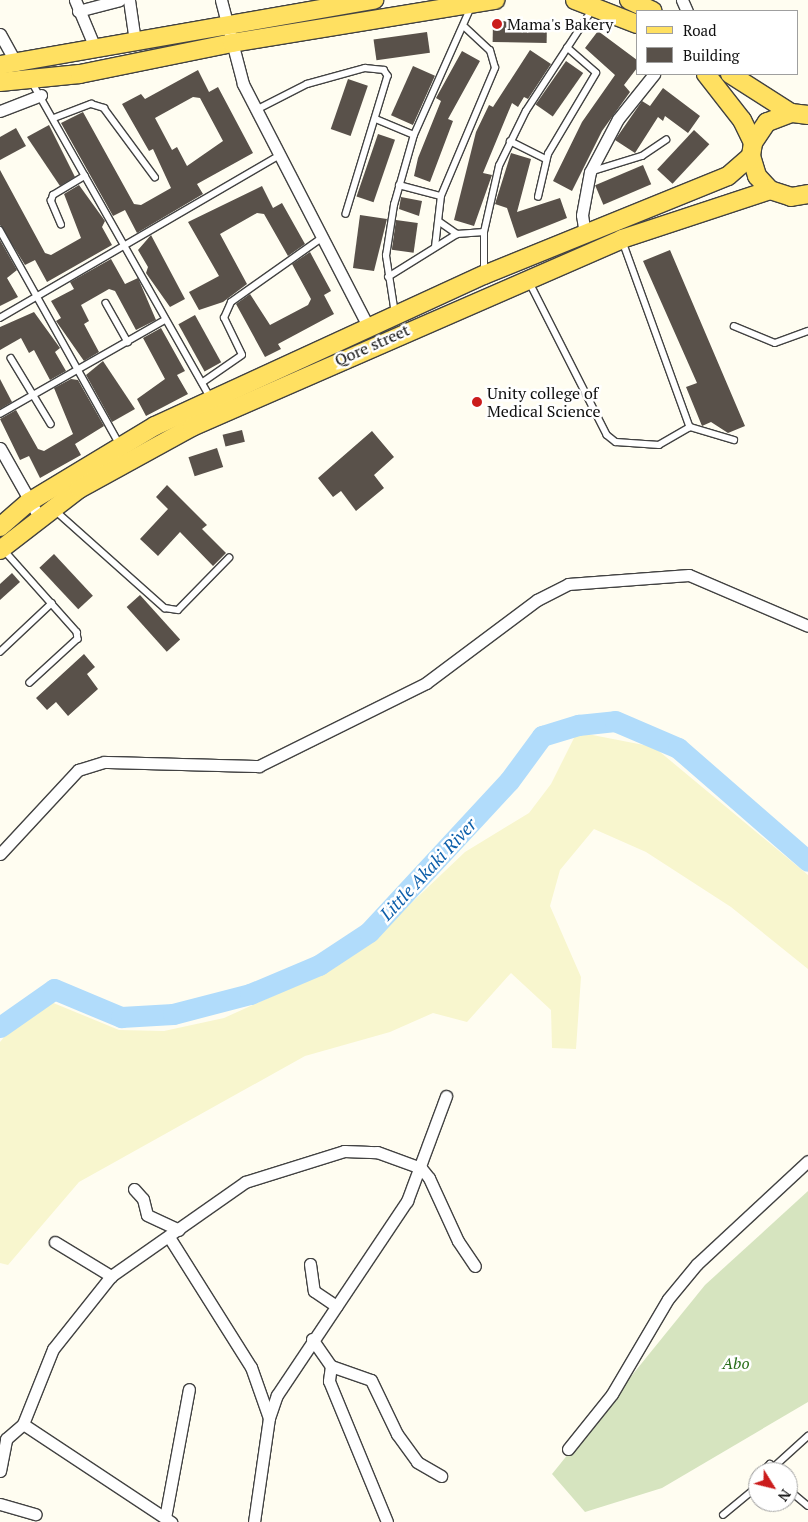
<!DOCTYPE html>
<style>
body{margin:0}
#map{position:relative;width:808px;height:1522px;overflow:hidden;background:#fffdf1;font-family:"PT Serif",serif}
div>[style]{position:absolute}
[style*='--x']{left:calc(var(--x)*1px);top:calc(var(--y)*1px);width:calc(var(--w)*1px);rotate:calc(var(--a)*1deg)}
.farmland>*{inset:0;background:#f8f6ce}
.cemetery>*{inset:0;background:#d6e4bf}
.river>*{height:21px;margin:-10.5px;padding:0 10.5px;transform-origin:10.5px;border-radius:10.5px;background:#b1dcfb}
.building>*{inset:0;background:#59514a;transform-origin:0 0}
.roads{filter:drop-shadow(1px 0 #424242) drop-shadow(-1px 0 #424242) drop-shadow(0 1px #424242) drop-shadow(0 -1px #424242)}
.lane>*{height:5.5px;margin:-2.75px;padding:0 2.75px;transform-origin:2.75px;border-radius:2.75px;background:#fff}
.street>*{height:11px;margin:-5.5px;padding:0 5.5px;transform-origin:5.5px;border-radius:5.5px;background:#fff}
.primary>*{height:18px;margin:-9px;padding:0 9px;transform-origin:9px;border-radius:9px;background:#ffe061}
.dots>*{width:14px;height:14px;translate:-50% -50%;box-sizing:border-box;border:2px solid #fff;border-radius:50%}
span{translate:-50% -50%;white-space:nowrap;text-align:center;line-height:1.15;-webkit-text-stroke:5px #fff;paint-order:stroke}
.poi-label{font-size:16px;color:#0f0f0f}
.left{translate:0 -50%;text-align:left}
.street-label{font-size:16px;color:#0f0f0f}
.park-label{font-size:16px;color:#276d19;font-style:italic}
.water-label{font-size:18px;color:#0e60ab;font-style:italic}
.legend{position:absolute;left:636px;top:10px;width:162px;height:65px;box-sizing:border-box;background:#fff;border:1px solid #9f9f9f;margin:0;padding:6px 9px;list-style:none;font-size:15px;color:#0f0f0f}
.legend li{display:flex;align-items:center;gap:10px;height:25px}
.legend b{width:25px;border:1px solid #9f9f9f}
.north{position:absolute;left:748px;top:1462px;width:50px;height:50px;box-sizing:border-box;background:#fff;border:1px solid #9f9f9f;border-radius:50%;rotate:126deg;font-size:14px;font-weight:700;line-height:20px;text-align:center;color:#0f0f0f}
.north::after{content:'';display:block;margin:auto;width:18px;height:22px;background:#cb1c1c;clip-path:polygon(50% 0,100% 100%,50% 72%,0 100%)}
</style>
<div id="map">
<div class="farmland">
<div style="clip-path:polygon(577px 732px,654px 747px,808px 875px,808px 969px,731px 907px,646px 852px,594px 829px,560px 870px,550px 906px,581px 977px,576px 1049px,552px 1048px,551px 1010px,511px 973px,467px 1022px,433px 1013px,390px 1032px,305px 1056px,79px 1182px,8px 1265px,0 1263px,0 1042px,15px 1024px,51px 1002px,119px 1030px,164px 1031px,224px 1018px,326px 972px,383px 930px,465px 852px,529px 813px,551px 784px)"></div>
</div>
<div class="cemetery">
<div style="clip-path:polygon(808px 1191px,808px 1402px,662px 1488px,585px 1512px,552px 1474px,705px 1285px)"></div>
</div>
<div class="river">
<div style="--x:0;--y:1027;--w:66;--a:-35.1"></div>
<div style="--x:54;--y:989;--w:73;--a:22.7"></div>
<div style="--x:121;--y:1017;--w:52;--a:-3.3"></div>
<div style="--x:173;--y:1014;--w:80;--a:-14.6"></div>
<div style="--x:250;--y:994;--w:75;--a:-22.8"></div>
<div style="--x:319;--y:965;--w:60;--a:-33.4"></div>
<div style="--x:369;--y:932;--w:206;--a:-47.2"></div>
<div style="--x:509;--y:781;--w:56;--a:-53.7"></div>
<div style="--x:542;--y:736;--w:38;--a:-17"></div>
<div style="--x:578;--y:725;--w:37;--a:-6"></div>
<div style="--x:615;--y:721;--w:69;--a:23.2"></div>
<div style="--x:678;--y:748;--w:172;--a:41"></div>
</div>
<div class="building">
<div style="left:493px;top:21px;width:54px;height:21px;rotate:1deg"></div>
<div style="clip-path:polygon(598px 31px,637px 60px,637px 68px,624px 85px,630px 92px,602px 131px,572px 191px,553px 181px,582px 122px,615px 75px,585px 48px)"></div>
<div style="left:427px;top:32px;width:21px;height:54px;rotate:82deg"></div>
<div style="clip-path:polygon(530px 50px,551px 64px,528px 99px,524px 97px,518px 107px,512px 103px,483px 173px,492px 175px,474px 226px,454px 220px,476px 132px,489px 105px,493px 107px)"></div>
<div style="clip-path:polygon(462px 51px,480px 61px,448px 119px,453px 121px,430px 182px,414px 176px,418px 158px,441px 101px,436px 98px)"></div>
<div style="left:566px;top:61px;width:21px;height:53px;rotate:35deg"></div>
<div style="left:413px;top:66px;width:24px;height:54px;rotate:24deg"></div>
<div style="clip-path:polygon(evenodd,198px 70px,209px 92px,218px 87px,253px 153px,197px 184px,203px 194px,137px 233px,125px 210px,113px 216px,61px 123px,83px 112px,134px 204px,141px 205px,171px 188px,153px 149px,149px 151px,122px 104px,141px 94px,145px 99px,198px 70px,193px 97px,200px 98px,223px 141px,187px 166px,177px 147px,172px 150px,155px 118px,193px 97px)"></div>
<div style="left:348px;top:79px;width:21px;height:53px;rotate:19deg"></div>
<div style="clip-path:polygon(663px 88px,700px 116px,688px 133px,665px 116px,663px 121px,658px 117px,635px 153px,615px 140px,642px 101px,650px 106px)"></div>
<div style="clip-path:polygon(49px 125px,75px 177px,60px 186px,27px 137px)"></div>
<div style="clip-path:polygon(16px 128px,26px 146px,0 160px,0 137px)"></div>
<div style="left:694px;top:130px;width:21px;height:54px;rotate:43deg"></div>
<div style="left:378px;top:134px;width:18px;height:66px;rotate:19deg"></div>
<div style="clip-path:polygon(511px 153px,531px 159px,517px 212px,560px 198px,567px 218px,517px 238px,507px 208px,495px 204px)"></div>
<div style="left:643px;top:165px;width:21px;height:52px;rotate:67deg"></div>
<div style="clip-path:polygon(0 170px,45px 253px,51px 255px,81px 238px,64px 194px,79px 185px,105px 221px,102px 227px,112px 245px,47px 282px,35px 260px,25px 265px,0 225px)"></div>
<div style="clip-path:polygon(262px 186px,273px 208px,282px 203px,305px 244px,288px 256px,264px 214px,257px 213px,220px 234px,247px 284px,223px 302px,199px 310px,189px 292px,219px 276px,188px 222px)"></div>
<div style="clip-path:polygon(401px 197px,422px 201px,419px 216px,399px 209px)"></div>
<div style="clip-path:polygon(360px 215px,387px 219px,374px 271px,353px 268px)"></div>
<div style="left:396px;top:220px;width:22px;height:30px;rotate:8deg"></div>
<div style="clip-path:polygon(151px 235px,185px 299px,170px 307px,146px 273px,148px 267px,138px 250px)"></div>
<div style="clip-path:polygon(0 240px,17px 270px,7px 278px,18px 297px,0 306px)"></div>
<div style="clip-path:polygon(670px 250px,745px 426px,728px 433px,711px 422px,702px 426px,686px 387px,697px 383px,643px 261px)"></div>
<div style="clip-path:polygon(310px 252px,331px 291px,324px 295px,334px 314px,278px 344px,281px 349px,265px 357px,236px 304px,250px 294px,270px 325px,308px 305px,311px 299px,292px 264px)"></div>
<div style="clip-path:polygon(111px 259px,125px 284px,138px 278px,156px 320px,136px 330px,115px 291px,109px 289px,81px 305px,89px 321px,84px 324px,99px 352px,84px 361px,56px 321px,61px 318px,51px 301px,74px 289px,70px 282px)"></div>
<div style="clip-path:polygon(34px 312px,60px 348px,55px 352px,66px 371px,50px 380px,34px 350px,29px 353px,21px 338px,0 350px,0 327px)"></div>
<div style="left:195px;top:315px;width:54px;height:19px;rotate:61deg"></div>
<div style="clip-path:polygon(161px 328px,185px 371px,177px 375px,188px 394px,146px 416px,137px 399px,165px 379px,143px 338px)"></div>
<div style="clip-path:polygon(103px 361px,135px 409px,112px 422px,86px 375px)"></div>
<div style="clip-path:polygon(0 379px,12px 402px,0 409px)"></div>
<div style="clip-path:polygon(71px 379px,78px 380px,104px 426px,75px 444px,81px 455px,40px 478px,29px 456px,20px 460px,0 419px,16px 410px,38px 449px,44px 451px,73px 434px,54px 388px)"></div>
<div style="left:242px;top:430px;width:12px;height:20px;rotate:76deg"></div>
<div style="clip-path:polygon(372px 431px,394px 457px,374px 475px,384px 488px,356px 511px,341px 491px,333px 497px,318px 478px)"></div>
<div style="left:217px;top:448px;width:20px;height:30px;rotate:72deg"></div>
<div style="clip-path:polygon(167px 485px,207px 525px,202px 529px,226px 553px,213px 566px,180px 532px,158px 556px,140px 539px,168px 509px,156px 497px)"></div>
<div style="left:54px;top:554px;width:57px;height:20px;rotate:47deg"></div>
<div style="clip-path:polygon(12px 573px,20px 582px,0 600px,0 584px)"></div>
<div style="left:140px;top:595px;width:60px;height:18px;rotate:48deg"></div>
<div style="clip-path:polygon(84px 654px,95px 667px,87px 674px,98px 689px,68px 716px,56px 702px,47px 710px,36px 698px)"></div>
</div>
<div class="roads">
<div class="lane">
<div style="--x:32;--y:82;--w:363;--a:60.5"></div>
<div style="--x:256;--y:110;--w:57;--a:-27"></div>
<div style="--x:307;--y:84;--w:60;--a:-15.4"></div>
<div style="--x:365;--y:68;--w:19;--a:6"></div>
<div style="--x:384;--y:70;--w:7;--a:56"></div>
<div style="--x:388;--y:76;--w:144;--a:106.9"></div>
<div style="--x:54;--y:118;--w:40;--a:-21"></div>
<div style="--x:91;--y:104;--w:14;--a:17"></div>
<div style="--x:104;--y:108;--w:86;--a:53.5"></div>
<div style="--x:376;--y:119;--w:41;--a:22.8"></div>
<div style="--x:510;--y:141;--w:40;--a:26.6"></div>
<div style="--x:590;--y:172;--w:54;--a:-17.1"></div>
<div style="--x:642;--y:156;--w:29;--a:-34"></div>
<div style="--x:399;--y:185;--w:43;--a:14.7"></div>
<div style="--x:538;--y:197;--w:44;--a:-76.9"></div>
<div style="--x:548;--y:154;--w:94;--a:-59.3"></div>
<div style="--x:596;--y:73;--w:38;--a:-139"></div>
<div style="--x:440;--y:222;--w:21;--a:35"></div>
<div style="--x:61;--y:225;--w:26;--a:-113"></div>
<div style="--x:51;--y:201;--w:6;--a:-72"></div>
<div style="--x:53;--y:195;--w:37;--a:-31"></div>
<div style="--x:0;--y:230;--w:246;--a:60.8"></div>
<div style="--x:623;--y:242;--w:197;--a:70.1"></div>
<div style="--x:690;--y:427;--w:46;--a:16.5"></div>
<div style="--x:435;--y:247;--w:51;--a:-83.3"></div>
<div style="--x:441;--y:196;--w:139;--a:-67.1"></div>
<div style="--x:495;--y:68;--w:18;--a:-106"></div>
<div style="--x:490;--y:51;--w:34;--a:-137"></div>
<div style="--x:484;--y:273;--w:41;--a:-90"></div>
<div style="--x:484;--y:232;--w:68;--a:-77.2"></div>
<div style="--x:499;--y:166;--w:61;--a:-63.9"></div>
<div style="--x:526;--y:111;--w:121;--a:-56.8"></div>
<div style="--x:388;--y:277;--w:81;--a:-31.9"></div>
<div style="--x:457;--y:234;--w:27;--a:-4"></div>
<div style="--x:530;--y:283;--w:170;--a:63.1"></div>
<div style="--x:607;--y:435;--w:11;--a:38"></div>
<div style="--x:616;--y:442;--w:43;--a:4"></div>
<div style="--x:659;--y:445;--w:36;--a:-30"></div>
<div style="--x:106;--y:303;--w:45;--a:60.6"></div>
<div style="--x:395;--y:314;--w:59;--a:-98.8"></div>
<div style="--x:386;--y:256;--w:52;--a:-81.1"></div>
<div style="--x:394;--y:205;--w:73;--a:-74.1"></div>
<div style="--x:414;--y:135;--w:140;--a:-66"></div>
<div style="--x:0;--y:318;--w:322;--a:-30.2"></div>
<div style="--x:734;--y:326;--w:44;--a:22.5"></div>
<div style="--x:775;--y:343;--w:35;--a:-20"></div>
<div style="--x:11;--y:358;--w:77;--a:58.8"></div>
<div style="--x:203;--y:382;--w:47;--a:-34.7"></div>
<div style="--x:242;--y:355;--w:41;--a:-115.9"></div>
<div style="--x:224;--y:318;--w:17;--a:-66"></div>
<div style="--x:231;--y:302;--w:113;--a:-35.2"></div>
<div style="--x:0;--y:414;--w:190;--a:-29.7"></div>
<div style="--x:56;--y:511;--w:146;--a:41.7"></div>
<div style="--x:165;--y:608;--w:13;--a:9"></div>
<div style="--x:178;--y:610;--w:73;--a:-45.6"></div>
<div style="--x:4;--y:550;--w:110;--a:48.3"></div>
<div style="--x:77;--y:632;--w:7;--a:82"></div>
<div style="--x:78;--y:639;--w:65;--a:137.5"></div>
<div style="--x:0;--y:652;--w:71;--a:-43.3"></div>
<div style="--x:776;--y:1465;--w:43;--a:-42.2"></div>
<div style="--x:762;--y:1472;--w:11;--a:-45"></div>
<div style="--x:770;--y:1464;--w:13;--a:39"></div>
<div style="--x:788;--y:1489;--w:26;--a:40"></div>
<div style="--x:723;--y:1515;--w:45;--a:-39.6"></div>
</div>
<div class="street">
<div style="--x:75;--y:0;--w:54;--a:67.2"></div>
<div style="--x:129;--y:0;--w:41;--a:81.7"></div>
<div style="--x:221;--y:0;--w:87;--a:75.3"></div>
<div style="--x:243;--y:84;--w:272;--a:62.7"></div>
<div style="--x:682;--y:0;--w:12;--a:66"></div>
<div style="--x:78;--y:11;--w:43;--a:-14.7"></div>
<div style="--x:0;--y:34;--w:35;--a:61"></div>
<div style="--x:0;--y:111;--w:44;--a:-21.3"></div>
<div style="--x:585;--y:234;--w:19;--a:-99"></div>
<div style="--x:582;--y:215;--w:44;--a:-79.5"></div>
<div style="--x:590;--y:172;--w:60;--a:-62.2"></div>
<div style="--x:618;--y:119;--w:58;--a:-51.3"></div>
<div style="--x:0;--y:448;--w:79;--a:60.5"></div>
<div style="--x:0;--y:854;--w:115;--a:-47.1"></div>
<div style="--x:78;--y:770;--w:27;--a:-17"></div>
<div style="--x:104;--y:762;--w:155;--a:1.5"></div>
<div style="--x:259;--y:766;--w:186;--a:-26.4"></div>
<div style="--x:426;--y:683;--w:139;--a:-36.8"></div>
<div style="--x:537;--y:600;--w:35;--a:-27"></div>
<div style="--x:568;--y:584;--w:121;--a:-4.3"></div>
<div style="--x:689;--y:575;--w:129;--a:23.2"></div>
<div style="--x:134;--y:1189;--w:13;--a:48"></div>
<div style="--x:143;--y:1199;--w:16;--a:76"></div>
<div style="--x:147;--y:1215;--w:35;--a:25"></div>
<div style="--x:169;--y:1237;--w:154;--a:57.8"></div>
<div style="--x:251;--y:1367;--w:54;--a:70.6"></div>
<div style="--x:55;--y:1242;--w:66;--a:31.3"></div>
<div style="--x:310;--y:1264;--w:27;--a:82"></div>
<div style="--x:314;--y:1291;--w:27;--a:34"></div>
<div style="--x:312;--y:1339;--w:33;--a:55"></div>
<div style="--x:331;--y:1366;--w:42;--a:19.3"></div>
<div style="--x:371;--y:1380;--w:60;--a:64.3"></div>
<div style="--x:397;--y:1434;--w:34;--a:54"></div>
<div style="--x:417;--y:1462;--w:28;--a:30"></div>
<div style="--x:331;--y:1366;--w:15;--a:98"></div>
<div style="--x:329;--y:1381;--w:152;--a:67.6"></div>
<div style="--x:23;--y:1424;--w:178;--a:33.5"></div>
<div style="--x:568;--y:1449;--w:70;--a:-51.3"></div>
<div style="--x:612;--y:1394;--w:110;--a:-59.5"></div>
<div style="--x:668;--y:1299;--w:45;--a:-50.4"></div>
<div style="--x:697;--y:1264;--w:151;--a:-42.9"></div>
<div style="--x:0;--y:1471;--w:33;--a:-79"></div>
<div style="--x:6;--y:1439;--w:23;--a:-41"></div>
<div style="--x:23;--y:1424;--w:81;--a:-68.2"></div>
<div style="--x:53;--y:1349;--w:93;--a:-51.5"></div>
<div style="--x:111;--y:1276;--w:164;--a:-35"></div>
<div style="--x:245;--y:1182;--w:104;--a:-17.4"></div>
<div style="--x:344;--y:1151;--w:33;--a:2"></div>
<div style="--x:377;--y:1152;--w:47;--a:20"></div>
<div style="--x:421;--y:1168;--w:13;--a:51"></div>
<div style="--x:429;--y:1178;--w:69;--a:65.3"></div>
<div style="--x:458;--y:1241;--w:30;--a:56"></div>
<div style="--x:0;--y:1504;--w:37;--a:16"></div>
<div style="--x:165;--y:1518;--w:131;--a:-79.5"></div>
<div style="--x:254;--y:1522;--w:105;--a:-81.8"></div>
<div style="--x:269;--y:1418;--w:24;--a:-71"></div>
<div style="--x:277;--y:1395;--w:234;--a:-56.2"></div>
<div style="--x:407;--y:1201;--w:112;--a:-69.6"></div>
</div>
<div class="primary">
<div style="--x:575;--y:0;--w:66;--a:21.2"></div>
<div style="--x:629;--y:0;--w:26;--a:25"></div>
<div style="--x:0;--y:65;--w:380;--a:-9.9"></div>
<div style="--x:706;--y:74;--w:58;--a:52"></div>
<div style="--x:742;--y:120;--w:25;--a:64"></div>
<div style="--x:730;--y:74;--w:72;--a:32.6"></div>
<div style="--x:0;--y:82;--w:80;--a:-5.7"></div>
<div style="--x:80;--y:74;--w:155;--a:-11.5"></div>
<div style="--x:232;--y:43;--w:267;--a:-9.3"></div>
<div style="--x:808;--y:115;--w:17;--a:-173"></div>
<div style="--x:791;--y:113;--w:26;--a:159"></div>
<div style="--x:767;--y:122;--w:25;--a:124"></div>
<div style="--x:753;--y:143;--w:13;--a:99"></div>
<div style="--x:751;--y:156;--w:21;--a:73"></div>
<div style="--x:757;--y:176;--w:19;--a:47"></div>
<div style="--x:770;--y:190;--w:22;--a:18"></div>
<div style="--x:791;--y:197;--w:17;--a:-10"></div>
<div style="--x:0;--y:527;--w:38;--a:-41"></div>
<div style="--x:29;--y:502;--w:147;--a:-31.1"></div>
<div style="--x:155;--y:426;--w:362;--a:-24.7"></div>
<div style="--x:484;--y:275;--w:263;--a:-22.1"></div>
<div style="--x:728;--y:176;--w:30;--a:-41"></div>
<div style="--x:0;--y:550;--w:100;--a:-37.7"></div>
<div style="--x:79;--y:489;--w:129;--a:-28.8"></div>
<div style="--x:192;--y:427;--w:469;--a:-23.6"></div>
<div style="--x:622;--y:239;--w:156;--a:-18.3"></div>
</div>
</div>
<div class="dots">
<div style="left:497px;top:24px;background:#cb1c1c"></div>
<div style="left:477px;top:402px;background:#cb1c1c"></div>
</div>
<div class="poi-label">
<span class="left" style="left:507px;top:24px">Mama's Bakery</span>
<span class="left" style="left:487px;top:402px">Unity college of<br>Medical Science</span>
</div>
<div class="street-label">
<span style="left:372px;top:345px;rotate:-24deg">Qore street</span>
</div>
<div class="park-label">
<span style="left:736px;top:1363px">Abo</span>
</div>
<div class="water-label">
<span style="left:428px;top:869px;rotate:-47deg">Little Akaki River</span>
</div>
<ul class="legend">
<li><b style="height:6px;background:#ffe061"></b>Road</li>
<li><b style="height:14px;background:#59514a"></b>Building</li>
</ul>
<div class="north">N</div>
</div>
